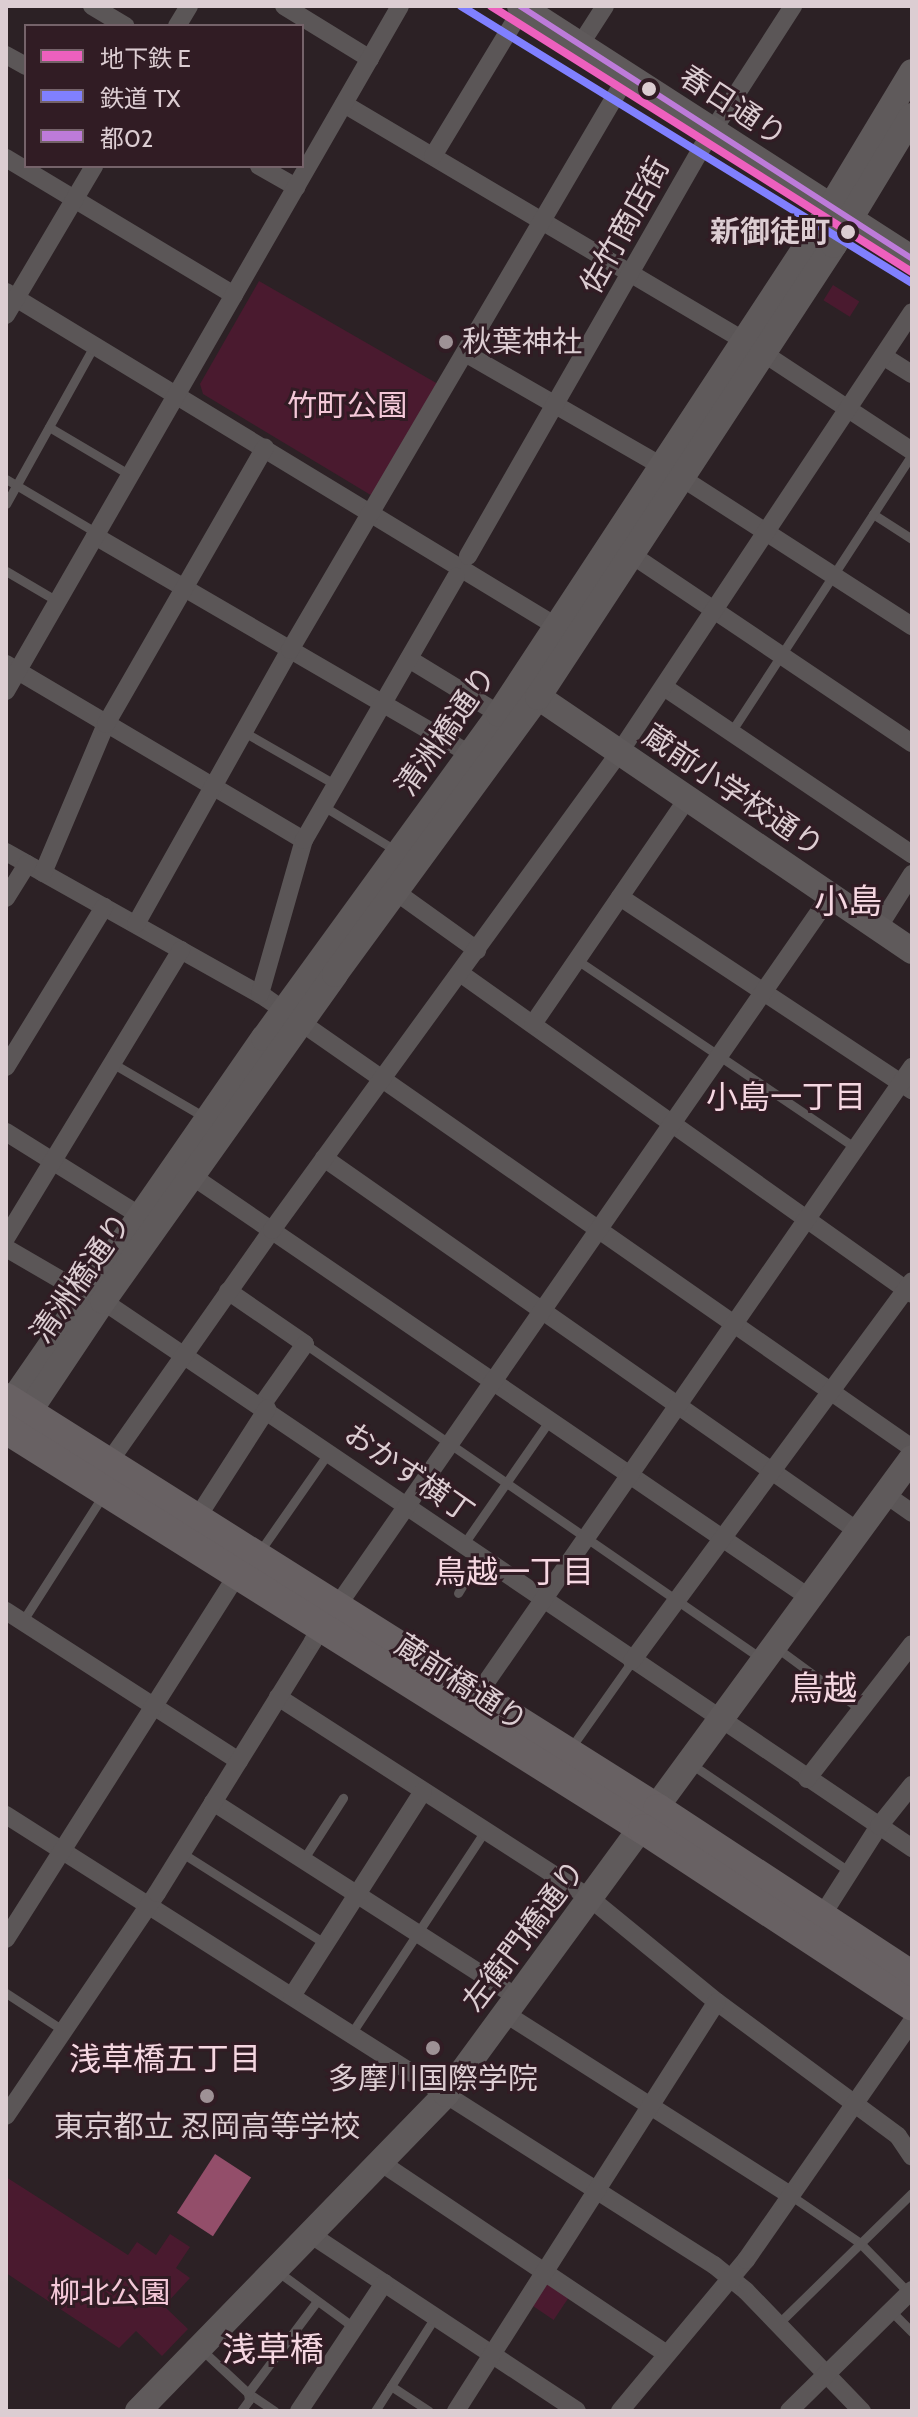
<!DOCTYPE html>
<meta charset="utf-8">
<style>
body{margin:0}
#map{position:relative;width:918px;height:2417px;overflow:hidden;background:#2c2125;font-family:Cabin,"Noto Sans JP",sans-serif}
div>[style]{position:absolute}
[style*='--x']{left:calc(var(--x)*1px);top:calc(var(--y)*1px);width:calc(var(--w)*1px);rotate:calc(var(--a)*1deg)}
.green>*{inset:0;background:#4a1a2f;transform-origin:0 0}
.water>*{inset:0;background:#934e6a;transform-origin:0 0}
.lane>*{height:9px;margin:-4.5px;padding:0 4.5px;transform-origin:4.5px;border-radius:4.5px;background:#5b5657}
.street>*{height:18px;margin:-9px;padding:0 9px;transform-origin:9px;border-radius:9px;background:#5b5657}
.secondary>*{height:26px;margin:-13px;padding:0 13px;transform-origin:13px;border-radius:13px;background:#5f5a5b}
.primary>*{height:30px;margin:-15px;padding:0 15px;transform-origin:15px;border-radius:15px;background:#686163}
.bus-1>*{height:6px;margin:-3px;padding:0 3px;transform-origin:3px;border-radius:3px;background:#bd7bd9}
.rail-1>*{height:8px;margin:-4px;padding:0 4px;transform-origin:4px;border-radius:4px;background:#8080ff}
.metro-1>*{height:8px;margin:-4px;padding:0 4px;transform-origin:4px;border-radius:4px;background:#ed60be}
.dots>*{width:22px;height:22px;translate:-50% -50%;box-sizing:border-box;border:4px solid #311c24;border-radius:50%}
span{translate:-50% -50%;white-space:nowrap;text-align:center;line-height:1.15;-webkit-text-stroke:6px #311c24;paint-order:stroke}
.street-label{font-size:30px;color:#dccdd2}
.stop-label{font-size:30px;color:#dccdd2;font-weight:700}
.right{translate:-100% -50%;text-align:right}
.poi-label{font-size:30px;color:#dccdd2}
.left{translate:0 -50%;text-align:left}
.park-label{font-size:30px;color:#f4c8d8}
.neighbourhood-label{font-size:32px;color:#f5d7e1}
.quarter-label{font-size:34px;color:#f5d7e1}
.frame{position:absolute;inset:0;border:8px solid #dccdd2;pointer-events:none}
.legend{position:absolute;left:24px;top:24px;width:280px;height:144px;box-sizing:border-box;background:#311c24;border:2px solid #75636a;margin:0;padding:10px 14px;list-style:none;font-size:24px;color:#dccdd2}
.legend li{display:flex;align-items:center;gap:16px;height:40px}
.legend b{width:40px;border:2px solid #75636a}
</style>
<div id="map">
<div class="green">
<div style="clip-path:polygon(259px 281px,438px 384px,374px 497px,203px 394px,200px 384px)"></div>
<div style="left:833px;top:285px;width:31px;height:18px;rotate:32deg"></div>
<div style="clip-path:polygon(6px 2177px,128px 2255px,137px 2242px,156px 2255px,170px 2234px,190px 2247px,176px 2268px,190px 2278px,164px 2306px,188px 2329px,162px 2356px,136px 2331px,119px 2348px,6px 2273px)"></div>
<div style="left:548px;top:2280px;width:27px;height:30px;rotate:34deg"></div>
</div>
<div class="water">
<div style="left:215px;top:2154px;width:43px;height:70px;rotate:33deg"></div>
</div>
<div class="lane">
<div style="--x:49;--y:427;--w:94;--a:30.7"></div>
<div style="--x:6;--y:479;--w:106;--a:30.7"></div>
<div style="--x:6;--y:504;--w:181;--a:-60.9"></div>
<div style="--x:873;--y:514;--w:46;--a:32.7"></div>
<div style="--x:6;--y:571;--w:59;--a:30.5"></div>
<div style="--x:244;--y:732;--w:106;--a:29.9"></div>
<div style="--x:731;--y:732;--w:332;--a:-56.9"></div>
<div style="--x:323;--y:806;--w:84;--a:31.4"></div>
<div style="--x:577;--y:960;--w:336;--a:34"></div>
<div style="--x:112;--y:1063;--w:109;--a:30.3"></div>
<div style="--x:305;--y:1344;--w:555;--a:34.58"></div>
<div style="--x:463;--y:1545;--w:152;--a:-55.2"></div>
<div style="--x:260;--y:1551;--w:121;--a:-55.1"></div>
<div style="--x:458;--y:1593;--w:42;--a:-58.6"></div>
<div style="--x:22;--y:1622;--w:152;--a:-57.4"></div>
<div style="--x:777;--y:1648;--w:104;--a:36.4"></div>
<div style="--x:570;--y:1749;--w:108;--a:-54.8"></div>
<div style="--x:691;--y:1764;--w:192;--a:34.2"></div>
<div style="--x:182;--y:1853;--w:170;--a:32.3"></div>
<div style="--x:303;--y:1860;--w:74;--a:-57.2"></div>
<div style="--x:6;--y:1993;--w:69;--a:33.2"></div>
<div style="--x:351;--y:2034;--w:243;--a:-56.6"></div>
<div style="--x:790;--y:2195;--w:85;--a:34.4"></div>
<div style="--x:860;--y:2243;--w:70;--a:45.6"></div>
<div style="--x:277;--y:2271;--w:97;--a:36.2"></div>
<div style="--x:891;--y:2311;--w:30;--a:45"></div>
<div style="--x:778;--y:2324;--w:187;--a:-44.4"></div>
<div style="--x:202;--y:2350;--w:63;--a:43.1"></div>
<div style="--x:248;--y:2393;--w:32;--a:34"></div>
<div style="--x:391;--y:2386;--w:45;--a:33.3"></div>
<div style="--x:241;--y:2411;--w:14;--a:-54"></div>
<div style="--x:249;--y:2400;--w:7;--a:-98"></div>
<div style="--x:248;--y:2393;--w:115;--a:-53.1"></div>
<div style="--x:375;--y:2411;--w:112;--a:-57.4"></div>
</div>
<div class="street">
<div style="--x:92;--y:6;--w:39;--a:31"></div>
<div style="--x:284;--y:6;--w:101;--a:31.6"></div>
<div style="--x:177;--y:26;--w:23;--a:-59"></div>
<div style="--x:580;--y:45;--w:46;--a:-57.3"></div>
<div style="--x:6;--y:55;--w:23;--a:29"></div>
<div style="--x:344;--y:104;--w:466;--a:30.6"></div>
<div style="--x:745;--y:341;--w:200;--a:33.4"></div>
<div style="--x:433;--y:156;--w:175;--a:-58.8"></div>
<div style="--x:6;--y:158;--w:266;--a:31"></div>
<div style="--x:259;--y:166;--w:43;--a:29.6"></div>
<div style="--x:6;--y:292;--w:653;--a:31.28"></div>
<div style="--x:6;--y:315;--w:173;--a:-59.4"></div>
<div style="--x:465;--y:353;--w:228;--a:29.9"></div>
<div style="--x:883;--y:356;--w:34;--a:32"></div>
<div style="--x:682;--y:478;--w:274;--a:32.8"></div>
<div style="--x:95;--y:536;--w:435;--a:30.2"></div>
<div style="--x:632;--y:555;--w:337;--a:33.9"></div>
<div style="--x:468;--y:556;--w:469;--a:-60.2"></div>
<div style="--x:701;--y:149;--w:170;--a:-57.2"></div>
<div style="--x:409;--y:659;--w:105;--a:31.4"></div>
<div style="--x:6;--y:664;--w:346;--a:30.6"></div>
<div style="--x:664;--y:687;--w:299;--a:34"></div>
<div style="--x:6;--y:691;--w:790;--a:-60.09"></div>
<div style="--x:6;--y:852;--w:298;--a:29.3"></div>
<div style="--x:266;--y:998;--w:787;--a:34.86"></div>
<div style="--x:43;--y:873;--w:162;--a:-67.1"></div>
<div style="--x:106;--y:724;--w:319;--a:-60.1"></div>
<div style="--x:396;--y:892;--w:100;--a:35.6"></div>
<div style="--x:620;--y:897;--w:350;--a:33.5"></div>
<div style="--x:6;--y:898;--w:40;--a:-58"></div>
<div style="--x:136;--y:924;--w:314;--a:-60.7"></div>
<div style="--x:290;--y:650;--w:666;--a:-59.58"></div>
<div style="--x:878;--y:928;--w:64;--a:-57.8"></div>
<div style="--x:460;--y:973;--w:554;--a:35.38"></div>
<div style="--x:260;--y:994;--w:160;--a:-74.1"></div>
<div style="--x:304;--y:840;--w:304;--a:-60"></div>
<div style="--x:533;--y:1024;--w:273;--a:-55.6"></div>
<div style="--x:6;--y:1067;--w:188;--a:-58.5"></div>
<div style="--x:6;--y:1132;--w:157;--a:32"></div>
<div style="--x:324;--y:1158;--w:653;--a:34.96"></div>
<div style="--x:192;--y:1176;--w:748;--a:34.33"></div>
<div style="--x:6;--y:1238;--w:337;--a:-58.7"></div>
<div style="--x:6;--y:1248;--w:91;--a:30.2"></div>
<div style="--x:228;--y:1291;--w:93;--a:34.5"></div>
<div style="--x:305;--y:1344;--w:75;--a:125.2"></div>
<div style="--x:103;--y:1301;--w:977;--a:34.06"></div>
<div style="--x:109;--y:1462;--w:284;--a:-54.9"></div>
<div style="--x:272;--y:1230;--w:590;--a:-53.97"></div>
<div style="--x:619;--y:753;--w:529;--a:-56.4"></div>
<div style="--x:885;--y:1494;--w:33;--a:35"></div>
<div style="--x:197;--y:1518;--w:130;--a:-57.3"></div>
<div style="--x:6;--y:1611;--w:277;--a:32.8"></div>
<div style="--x:632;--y:1661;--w:472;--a:-53.6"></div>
<div style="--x:478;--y:1694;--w:763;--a:-55.31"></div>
<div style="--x:278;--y:1697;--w:373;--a:32.8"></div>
<div style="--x:591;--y:1899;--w:163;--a:39.3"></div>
<div style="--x:717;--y:2002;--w:225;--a:36.5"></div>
<div style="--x:898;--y:2136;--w:25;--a:56"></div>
<div style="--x:807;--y:1779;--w:171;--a:-52.1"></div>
<div style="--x:213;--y:1802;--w:363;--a:32.7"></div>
<div style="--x:6;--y:1815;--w:839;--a:32.44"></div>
<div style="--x:714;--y:2265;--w:41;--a:39.1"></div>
<div style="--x:746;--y:2291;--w:167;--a:46"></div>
<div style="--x:821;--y:1917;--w:108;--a:-57.5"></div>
<div style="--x:879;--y:1826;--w:53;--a:-51.2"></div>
<div style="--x:6;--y:1939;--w:433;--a:-57.6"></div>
<div style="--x:292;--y:1996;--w:243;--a:-57.4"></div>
<div style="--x:506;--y:2014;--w:337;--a:32.5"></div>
<div style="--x:6;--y:2116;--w:269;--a:-55.9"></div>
<div style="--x:157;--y:1893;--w:296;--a:-58.2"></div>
<div style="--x:313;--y:1641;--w:907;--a:-55.24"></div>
<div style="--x:380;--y:2162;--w:345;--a:33.8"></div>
<div style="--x:310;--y:2234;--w:320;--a:33.5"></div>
<div style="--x:299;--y:2411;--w:154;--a:-56.4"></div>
<div style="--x:456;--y:2411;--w:485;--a:-57.5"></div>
<div style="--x:620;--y:2411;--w:197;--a:-50.2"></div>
<div style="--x:746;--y:2260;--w:291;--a:-55.2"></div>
<div style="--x:789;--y:2411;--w:173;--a:-44.5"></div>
</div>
<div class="secondary">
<div style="--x:520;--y:6;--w:467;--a:32.8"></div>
<div style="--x:525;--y:688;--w:468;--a:34.2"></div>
<div style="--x:6;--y:1410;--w:453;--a:-55.3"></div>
<div style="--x:264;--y:1038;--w:400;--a:-54"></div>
<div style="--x:499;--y:714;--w:576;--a:-56.7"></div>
<div style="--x:815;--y:233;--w:188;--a:-58.9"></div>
<div style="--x:18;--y:1428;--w:153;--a:-56.2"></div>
<div style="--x:103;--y:1301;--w:401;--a:-54.6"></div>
<div style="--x:335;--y:974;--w:343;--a:-53.8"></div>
<div style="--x:538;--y:697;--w:540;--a:-56.78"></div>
<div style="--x:834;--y:245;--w:151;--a:-58.8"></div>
<div style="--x:138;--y:2411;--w:442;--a:-45.8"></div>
<div style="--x:446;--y:2094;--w:788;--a:-53.77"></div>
</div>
<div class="primary">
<div style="--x:6;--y:1398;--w:771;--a:32.23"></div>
<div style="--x:658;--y:1809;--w:304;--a:33.3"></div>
<div style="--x:6;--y:1429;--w:752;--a:32.13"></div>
<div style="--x:643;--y:1829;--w:322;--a:33.3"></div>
</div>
<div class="bus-1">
<div style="--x:520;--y:6;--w:467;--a:32.8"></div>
</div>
<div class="rail-1">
<div style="--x:461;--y:6;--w:529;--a:31.56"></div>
</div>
<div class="metro-1">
<div style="--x:491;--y:6;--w:498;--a:32.3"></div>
</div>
<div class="dots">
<div style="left:649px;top:89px;background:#dccdd2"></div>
<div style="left:848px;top:232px;background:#dccdd2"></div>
<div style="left:446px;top:342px;background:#9e9195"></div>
<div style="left:433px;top:2048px;background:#9e9195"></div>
<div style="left:207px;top:2096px;background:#9e9195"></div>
</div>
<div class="street-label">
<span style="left:733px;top:106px;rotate:33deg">春日通り</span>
<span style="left:625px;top:226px;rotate:-61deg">佐竹商店街</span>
<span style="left:446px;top:731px;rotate:-55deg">清洲橋通り</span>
<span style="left:733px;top:791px;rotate:34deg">蔵前小学校通り</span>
<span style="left:81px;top:1278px;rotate:-55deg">清洲橋通り</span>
<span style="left:409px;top:1473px;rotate:35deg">おかず横丁</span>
<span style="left:461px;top:1683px;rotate:33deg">蔵前橋通り</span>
<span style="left:524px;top:1936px;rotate:-53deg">左衛門橋通り</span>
</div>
<div class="stop-label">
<span class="right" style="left:830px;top:232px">新御徒町</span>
</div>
<div class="poi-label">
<span class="left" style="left:462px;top:342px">秋葉神社</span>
<span style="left:433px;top:2079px">多摩川国際学院</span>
<span style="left:207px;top:2127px">東京都立 忍岡高等学校</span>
</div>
<div class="park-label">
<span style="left:347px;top:406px">竹町公園</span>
<span style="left:110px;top:2293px">柳北公園</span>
</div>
<div class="neighbourhood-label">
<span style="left:786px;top:1097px">小島一丁目</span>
<span style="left:514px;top:1572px">鳥越一丁目</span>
<span style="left:165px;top:2059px">浅草橋五丁目</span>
</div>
<div class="quarter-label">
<span style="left:848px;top:902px">小島</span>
<span style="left:823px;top:1689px">鳥越</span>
<span style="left:273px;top:2350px">浅草橋</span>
</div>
<div class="frame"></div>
<ul class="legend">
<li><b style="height:10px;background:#ed60be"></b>地下鉄 E</li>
<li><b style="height:10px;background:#8080ff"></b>鉄道 TX</li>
<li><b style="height:10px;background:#bd7bd9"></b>都02</li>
</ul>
</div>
